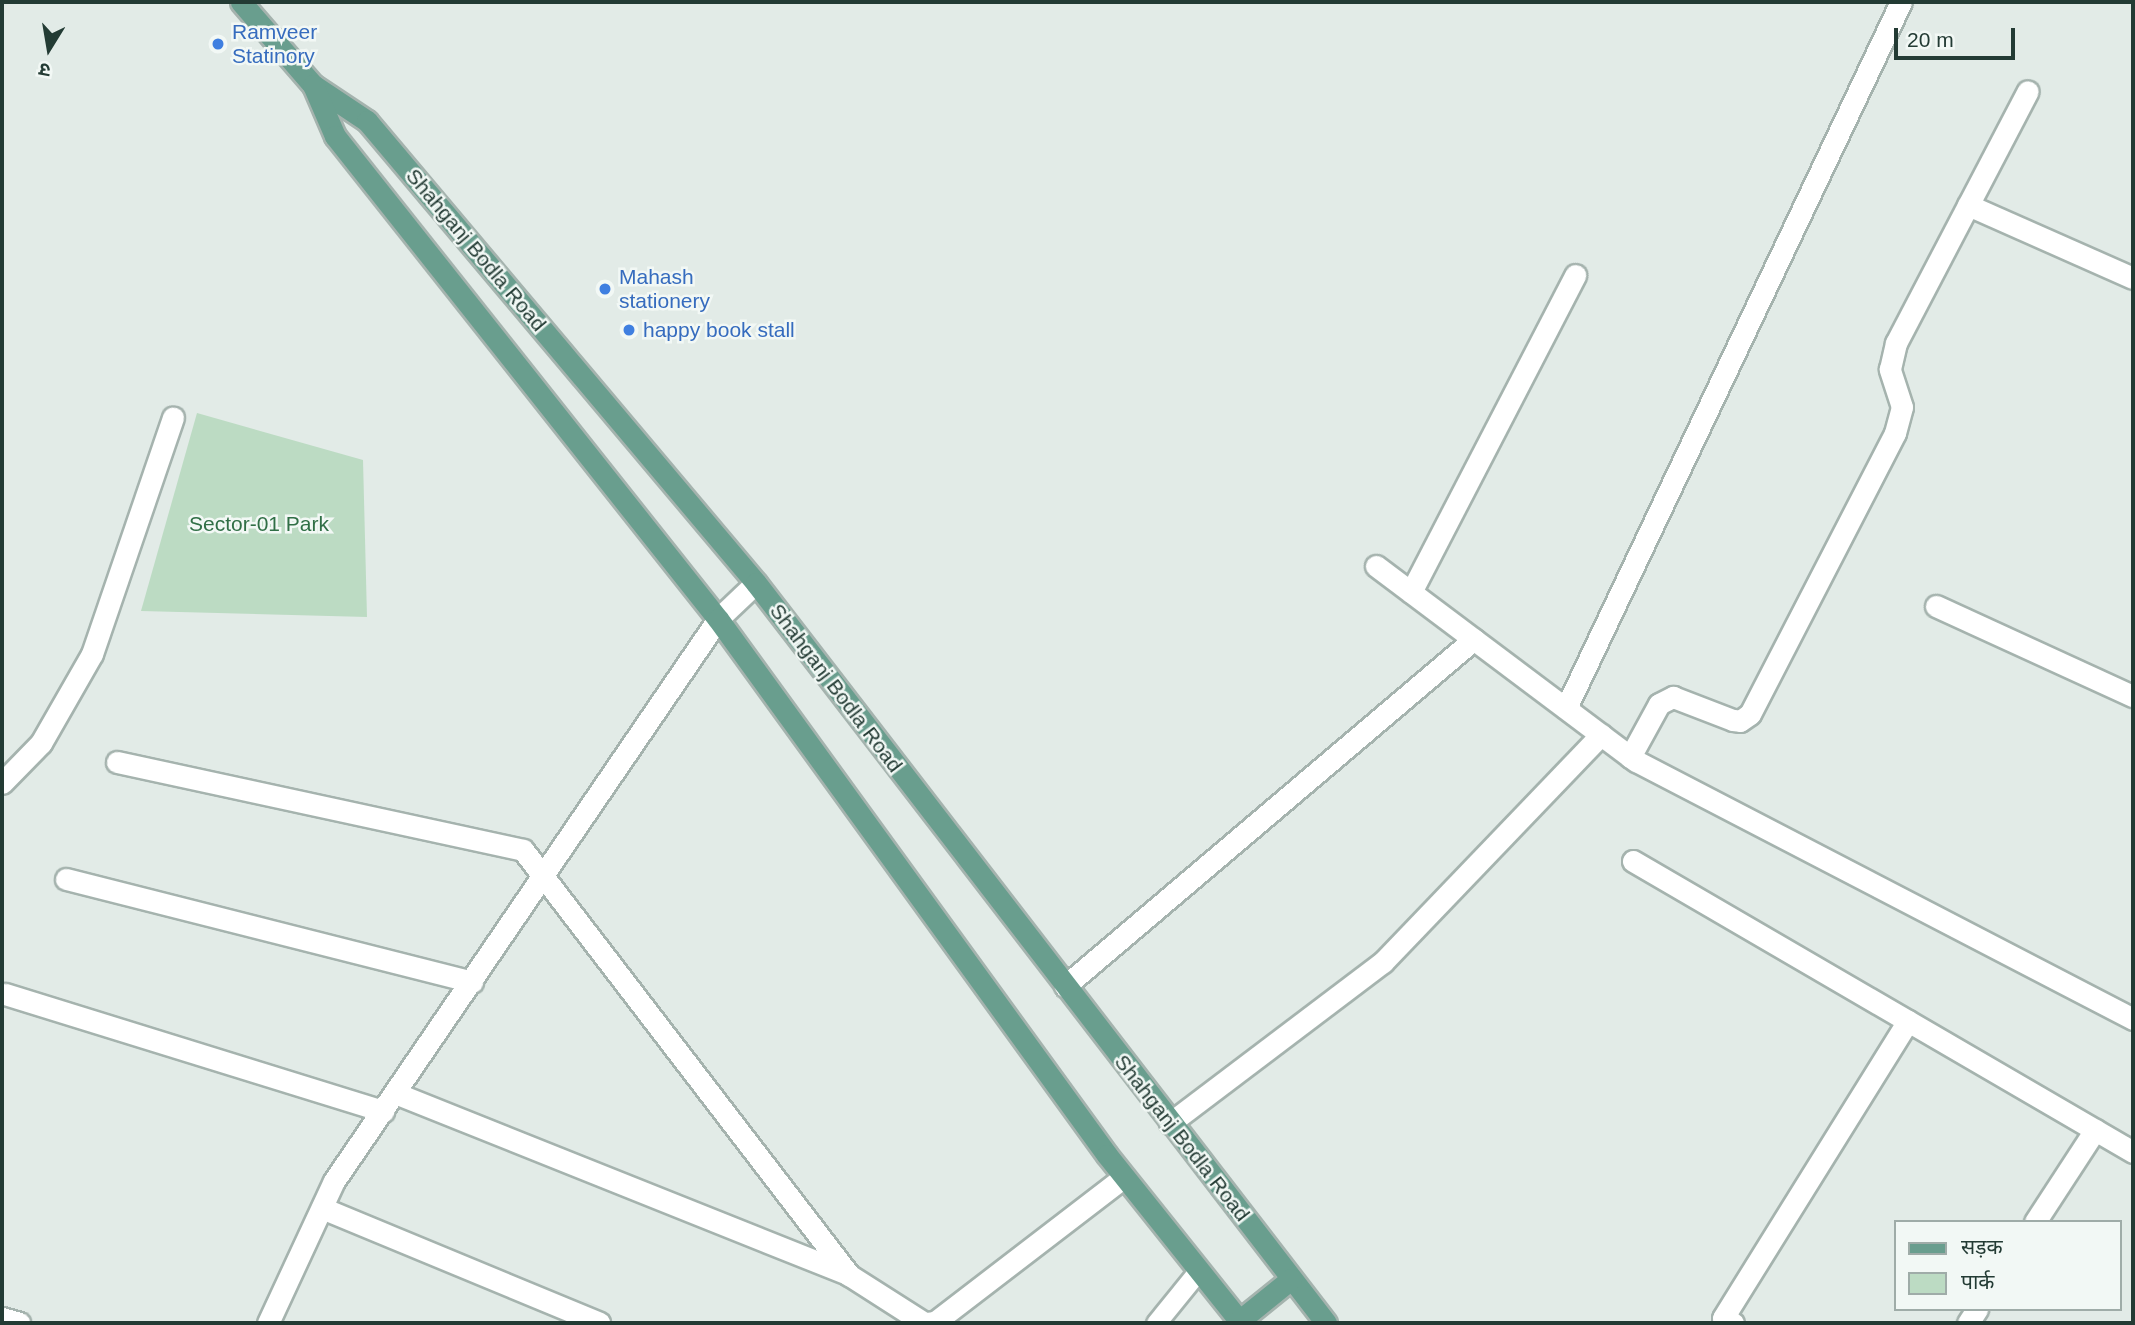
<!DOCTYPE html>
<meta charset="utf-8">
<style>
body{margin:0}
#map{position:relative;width:2135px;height:1325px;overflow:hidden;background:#e2ebe7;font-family:Arial,"Noto Sans Devanagari",sans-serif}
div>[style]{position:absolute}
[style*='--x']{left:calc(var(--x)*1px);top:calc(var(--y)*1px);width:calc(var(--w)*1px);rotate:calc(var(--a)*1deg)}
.green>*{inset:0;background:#bcdbc3}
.roads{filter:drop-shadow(2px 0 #a5b3ae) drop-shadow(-2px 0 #a5b3ae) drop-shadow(0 2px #a5b3ae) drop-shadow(0 -2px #a5b3ae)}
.service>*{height:19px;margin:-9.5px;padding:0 9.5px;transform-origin:9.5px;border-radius:9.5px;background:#fff}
.minor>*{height:21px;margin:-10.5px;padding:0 10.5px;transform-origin:10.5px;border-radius:10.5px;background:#fff}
.primary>*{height:21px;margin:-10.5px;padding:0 10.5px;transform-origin:10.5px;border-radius:10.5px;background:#699e8e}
.dots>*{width:19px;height:19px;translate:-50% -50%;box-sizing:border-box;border:4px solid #f2f8f5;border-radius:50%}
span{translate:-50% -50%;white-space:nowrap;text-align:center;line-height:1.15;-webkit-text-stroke:5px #f2f8f5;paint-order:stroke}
.shop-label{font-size:21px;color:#366cbe}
.left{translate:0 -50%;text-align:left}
.street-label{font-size:21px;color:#233b34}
.park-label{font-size:21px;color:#306f46}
.frame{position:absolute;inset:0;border:4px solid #233b34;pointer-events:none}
.legend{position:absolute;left:1894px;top:1220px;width:228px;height:91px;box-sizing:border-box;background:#f2f8f5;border:2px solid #9faca8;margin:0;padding:9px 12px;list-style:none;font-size:21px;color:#233b34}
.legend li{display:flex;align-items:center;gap:14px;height:35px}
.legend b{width:35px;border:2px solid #9faca8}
.north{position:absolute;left:14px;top:14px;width:70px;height:70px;-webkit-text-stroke:5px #f2f8f5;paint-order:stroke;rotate:191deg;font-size:19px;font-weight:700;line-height:28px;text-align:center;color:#233b34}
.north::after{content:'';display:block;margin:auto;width:24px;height:32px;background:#233b34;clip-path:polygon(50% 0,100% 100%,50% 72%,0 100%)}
.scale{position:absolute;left:1894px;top:28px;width:121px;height:32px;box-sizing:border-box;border:4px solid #233b34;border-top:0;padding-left:9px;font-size:21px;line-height:24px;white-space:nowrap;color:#233b34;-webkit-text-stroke:5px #f2f8f5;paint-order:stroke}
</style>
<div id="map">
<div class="green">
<div style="clip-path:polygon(197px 413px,363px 460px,367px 617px,141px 611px)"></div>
</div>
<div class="roads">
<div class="service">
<div style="--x:1156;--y:1323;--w:68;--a:-50.9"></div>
</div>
<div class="minor">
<div style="--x:1968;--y:205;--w:180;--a:23.9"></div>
<div style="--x:1376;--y:566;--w:325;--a:36.9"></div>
<div style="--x:1636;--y:761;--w:560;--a:27.43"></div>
<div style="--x:1411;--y:592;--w:357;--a:-62.6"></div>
<div style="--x:1936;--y:606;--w:217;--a:24.6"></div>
<div style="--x:1566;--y:708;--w:781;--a:-64.62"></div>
<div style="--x:1630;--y:757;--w:60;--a:-61.3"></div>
<div style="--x:1659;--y:704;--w:16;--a:-27"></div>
<div style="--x:1673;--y:697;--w:64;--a:21"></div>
<div style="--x:1733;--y:720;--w:7;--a:8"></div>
<div style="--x:1740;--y:721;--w:12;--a:-35"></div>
<div style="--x:1750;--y:714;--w:316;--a:-62.7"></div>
<div style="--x:1895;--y:433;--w:27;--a:-75"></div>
<div style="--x:1902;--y:407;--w:40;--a:-108"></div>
<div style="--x:1890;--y:369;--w:27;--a:-77"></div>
<div style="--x:1896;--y:343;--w:284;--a:-62.4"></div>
<div style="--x:117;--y:762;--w:415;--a:12.2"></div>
<div style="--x:523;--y:850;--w:536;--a:52.51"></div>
<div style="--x:2;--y:783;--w:56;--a:-45.7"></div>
<div style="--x:41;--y:743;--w:103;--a:-60.2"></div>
<div style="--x:92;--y:654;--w:250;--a:-71.1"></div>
<div style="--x:1633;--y:861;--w:579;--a:30.2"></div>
<div style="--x:66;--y:879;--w:419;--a:14.2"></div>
<div style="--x:1065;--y:986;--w:536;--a:-40.31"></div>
<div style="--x:5;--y:994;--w:396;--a:17.2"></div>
<div style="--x:395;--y:1093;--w:489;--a:21.8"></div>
<div style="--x:849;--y:1275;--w:89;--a:32.6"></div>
<div style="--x:1170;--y:1123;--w:267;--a:-37.1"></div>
<div style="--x:1383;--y:962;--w:315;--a:-46.2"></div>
<div style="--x:322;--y:1208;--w:300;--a:22.5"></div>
<div style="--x:2035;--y:1222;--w:110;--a:-56.9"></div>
<div style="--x:2;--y:1318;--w:18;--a:16"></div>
<div style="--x:268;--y:1323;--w:157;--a:-65.1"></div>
<div style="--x:334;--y:1181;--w:681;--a:-55.66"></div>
<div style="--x:718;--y:619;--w:52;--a:-43.5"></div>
<div style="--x:927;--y:1323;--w:8;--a:-7"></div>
<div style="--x:935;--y:1322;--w:238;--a:-37.5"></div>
<div style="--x:1733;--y:1323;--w:11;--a:-153"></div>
<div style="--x:1723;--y:1318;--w:350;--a:-58.1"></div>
<div style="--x:1968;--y:1323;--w:17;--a:-57"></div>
</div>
<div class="primary">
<div style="--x:241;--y:2;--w:110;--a:49.1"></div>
<div style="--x:313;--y:85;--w:65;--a:33.7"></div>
<div style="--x:367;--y:121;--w:604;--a:49.9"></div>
<div style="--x:756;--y:583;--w:934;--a:52.39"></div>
<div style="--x:313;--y:85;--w:56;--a:66.7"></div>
<div style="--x:335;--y:136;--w:616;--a:51.59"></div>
<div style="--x:718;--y:619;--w:662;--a:54.03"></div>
<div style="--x:1107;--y:1155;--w:215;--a:51.4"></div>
<div style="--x:1239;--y:1321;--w:67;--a:-38.9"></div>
</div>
</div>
<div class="dots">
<div style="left:218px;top:44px;background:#3f7fe0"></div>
<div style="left:605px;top:289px;background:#3f7fe0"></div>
<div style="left:629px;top:330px;background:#3f7fe0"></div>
</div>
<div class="shop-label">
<span class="left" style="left:232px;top:44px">Ramveer<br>Statinory</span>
<span class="left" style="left:619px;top:289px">Mahash<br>stationery</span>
<span class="left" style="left:643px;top:330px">happy book stall</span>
</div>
<div class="street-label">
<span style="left:476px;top:250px;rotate:50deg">Shahganj Bodla Road</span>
<span style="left:836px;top:688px;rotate:53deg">Shahganj Bodla Road</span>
<span style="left:1182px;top:1138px;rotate:52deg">Shahganj Bodla Road</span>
</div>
<div class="park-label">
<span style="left:259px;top:524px">Sector-01 Park</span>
</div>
<div class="frame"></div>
<ul class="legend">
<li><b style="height:9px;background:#699e8e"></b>सड़क</li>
<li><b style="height:19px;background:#bcdbc3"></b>पार्क</li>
</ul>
<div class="north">उ</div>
<div class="scale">20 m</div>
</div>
